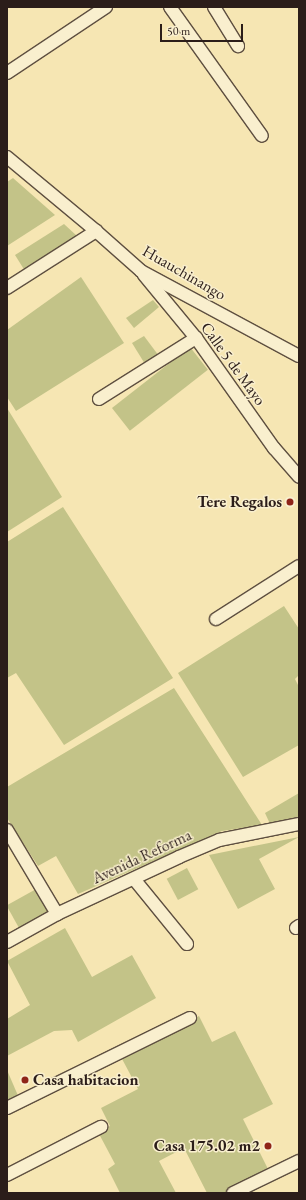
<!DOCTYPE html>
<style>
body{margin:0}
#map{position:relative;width:306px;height:1200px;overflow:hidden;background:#f6e6b3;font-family:"EB Garamond",serif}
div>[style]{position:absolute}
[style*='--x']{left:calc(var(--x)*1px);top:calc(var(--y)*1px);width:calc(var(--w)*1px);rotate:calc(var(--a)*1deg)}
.green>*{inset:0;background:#c3c388;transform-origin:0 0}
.roads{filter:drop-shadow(1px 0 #5e4f40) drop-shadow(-1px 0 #5e4f40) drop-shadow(0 1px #5e4f40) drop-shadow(0 -1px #5e4f40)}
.minor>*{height:12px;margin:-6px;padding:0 6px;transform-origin:6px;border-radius:6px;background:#f9efce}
.dots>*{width:11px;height:11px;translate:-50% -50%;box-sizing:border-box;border:2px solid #f9efce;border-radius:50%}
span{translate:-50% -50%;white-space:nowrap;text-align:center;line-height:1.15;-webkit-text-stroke:3px #f9efce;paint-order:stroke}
.street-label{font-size:16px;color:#2b1d19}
.poi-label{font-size:16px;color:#2b1d19;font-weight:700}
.right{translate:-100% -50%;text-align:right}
.left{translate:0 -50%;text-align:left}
.frame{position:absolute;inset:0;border:8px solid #2b1d19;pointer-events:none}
.scale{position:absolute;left:160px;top:24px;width:83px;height:18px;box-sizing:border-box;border:2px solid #2b1d19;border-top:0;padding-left:5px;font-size:12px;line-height:14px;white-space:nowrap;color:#2b1d19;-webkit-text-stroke:3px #f9efce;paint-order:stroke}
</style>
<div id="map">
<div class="green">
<div style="clip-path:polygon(13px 178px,55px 215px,7px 246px,7px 182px)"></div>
<div style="clip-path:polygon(64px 224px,77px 236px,25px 271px,15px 255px)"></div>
<div style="clip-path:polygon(81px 277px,124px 343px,16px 411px,7px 397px,7px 330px)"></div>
<div style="clip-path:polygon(153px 300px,159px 307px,134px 328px,126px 318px)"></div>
<div style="clip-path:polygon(144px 336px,159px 356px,145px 364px,132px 343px)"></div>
<div style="left:190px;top:347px;width:29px;height:99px;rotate:52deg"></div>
<div style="clip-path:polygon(7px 408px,62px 497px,7px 532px)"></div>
<div style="clip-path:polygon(63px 507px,173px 678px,64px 745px,16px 673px,7px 678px,7px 542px)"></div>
<div style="clip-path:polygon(284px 606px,299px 629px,299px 675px,295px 679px,299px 687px,299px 745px,243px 777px,178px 673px)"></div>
<div style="clip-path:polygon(174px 688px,262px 825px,222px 831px,78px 894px,56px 856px,38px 866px,7px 818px,7px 787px)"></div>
<div style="clip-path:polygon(299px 793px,299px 820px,271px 826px,265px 813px)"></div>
<div style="clip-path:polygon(299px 837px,259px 859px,275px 889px,238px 909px,209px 855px)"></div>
<div style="left:187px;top:868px;width:24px;height:23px;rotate:62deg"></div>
<div style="left:38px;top:888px;width:29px;height:36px;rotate:61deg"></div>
<div style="clip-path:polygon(65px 928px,92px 977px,132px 955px,156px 998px,78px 1042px,72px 1030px,54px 1031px,7px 1056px,7px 1019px,30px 1005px,7px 961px)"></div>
<div style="clip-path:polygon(199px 1016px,212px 1042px,235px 1031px,273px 1104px,243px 1119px,269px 1171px,227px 1193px,207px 1193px,184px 1148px,159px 1161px,176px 1193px,120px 1193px,108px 1169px,115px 1164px,98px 1132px,110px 1126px,101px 1108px,138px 1089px,121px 1057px)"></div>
<div style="clip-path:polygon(7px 1070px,19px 1098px,7px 1104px)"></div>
</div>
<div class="roads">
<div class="minor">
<div style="--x:170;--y:7;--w:158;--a:54.5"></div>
<div style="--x:214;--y:7;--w:46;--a:58.4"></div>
<div style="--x:7;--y:73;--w:119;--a:-33.7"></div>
<div style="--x:7;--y:157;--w:116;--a:39.7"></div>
<div style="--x:96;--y:231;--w:60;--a:41.6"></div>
<div style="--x:141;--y:271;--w:179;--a:28.3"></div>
<div style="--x:144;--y:275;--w:82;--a:50.5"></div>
<div style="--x:196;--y:338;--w:135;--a:54.7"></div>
<div style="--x:274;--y:448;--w:38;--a:49"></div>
<div style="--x:7;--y:288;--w:106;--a:-32.6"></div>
<div style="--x:99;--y:399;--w:115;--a:-32.2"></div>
<div style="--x:216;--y:619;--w:98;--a:-32.6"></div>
<div style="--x:7;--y:830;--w:98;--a:59.2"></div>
<div style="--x:134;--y:879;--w:84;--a:50.8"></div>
<div style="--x:296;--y:928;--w:4;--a:-34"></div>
<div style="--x:7;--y:942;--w:57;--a:-29.2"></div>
<div style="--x:57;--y:914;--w:135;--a:-25"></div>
<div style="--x:179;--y:857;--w:43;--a:-23"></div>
<div style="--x:219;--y:840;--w:82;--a:-11.3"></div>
<div style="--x:7;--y:1108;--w:204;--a:-26.2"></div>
<div style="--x:7;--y:1175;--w:106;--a:-27.1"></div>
<div style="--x:233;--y:1193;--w:73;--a:-25.9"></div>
</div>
</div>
<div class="dots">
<div style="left:290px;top:502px;background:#8f2418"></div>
<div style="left:25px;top:1080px;background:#8f2418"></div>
<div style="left:268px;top:1146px;background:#8f2418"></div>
</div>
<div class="street-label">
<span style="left:184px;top:273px;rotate:30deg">Huauchinango</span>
<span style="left:233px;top:364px;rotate:54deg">Calle 5 de Mayo</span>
<span style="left:142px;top:857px;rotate:-25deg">Avenida Reforma</span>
</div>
<div class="poi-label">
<span class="right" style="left:282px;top:502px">Tere Regalos</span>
<span class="left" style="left:33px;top:1080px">Casa habitacion</span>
<span class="right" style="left:260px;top:1146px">Casa 175.02 m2</span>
</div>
<div class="frame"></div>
<div class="scale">50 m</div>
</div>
